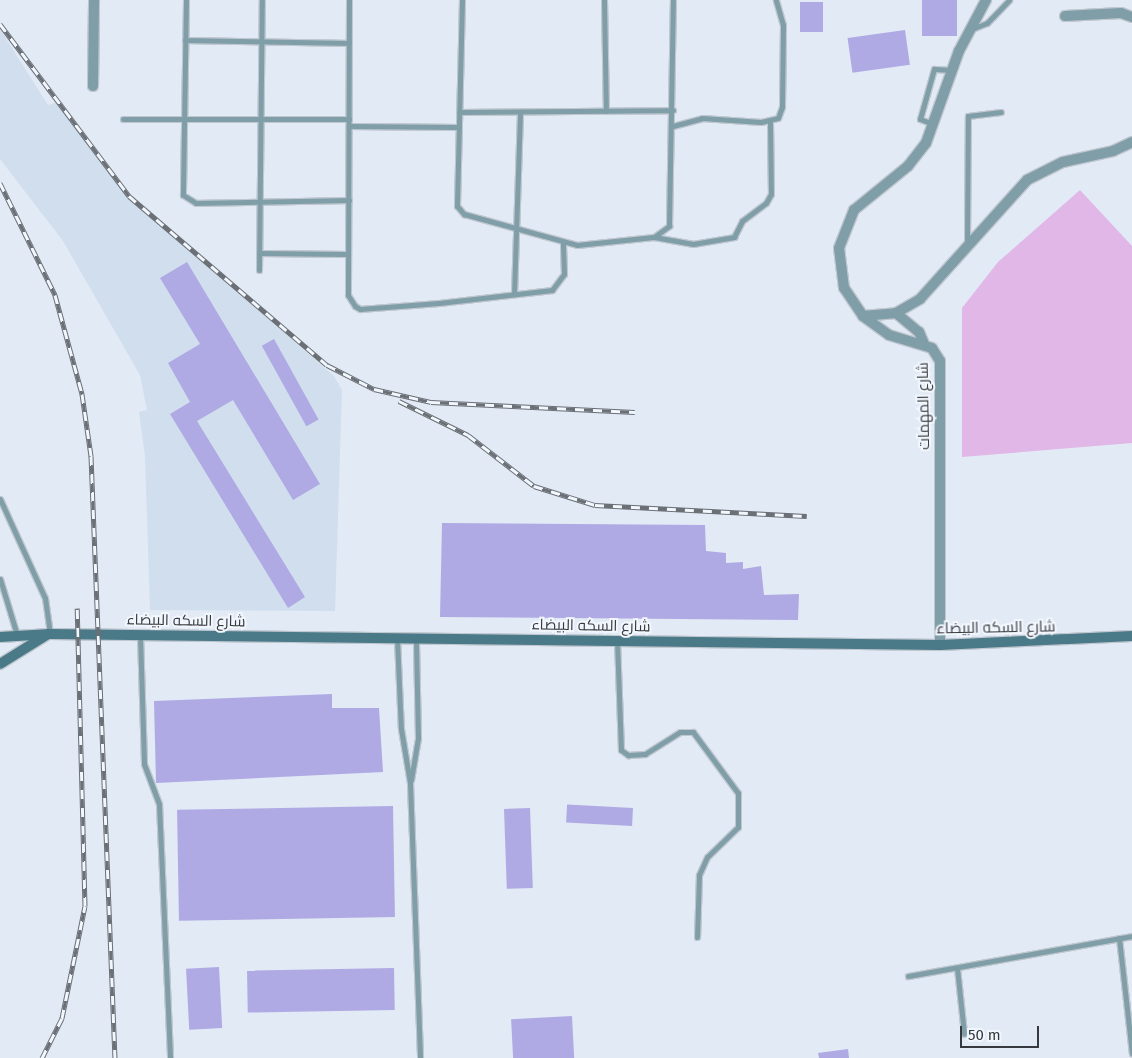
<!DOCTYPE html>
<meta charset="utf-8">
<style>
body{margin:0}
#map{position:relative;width:1132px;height:1058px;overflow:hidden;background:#e2eaf5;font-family:"Fira Sans",Cairo,sans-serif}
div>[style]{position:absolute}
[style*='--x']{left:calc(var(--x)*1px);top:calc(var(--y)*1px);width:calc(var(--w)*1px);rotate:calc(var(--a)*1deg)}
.built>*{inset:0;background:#d0deed}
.green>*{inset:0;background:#e1b7e7}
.building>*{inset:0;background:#afaae4;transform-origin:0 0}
.roads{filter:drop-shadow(1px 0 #c0c7d0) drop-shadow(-1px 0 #c0c7d0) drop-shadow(0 1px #c0c7d0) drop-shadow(0 -1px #c0c7d0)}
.lane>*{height:5px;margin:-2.5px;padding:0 2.5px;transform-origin:2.5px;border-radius:2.5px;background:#7f9ea7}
.street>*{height:10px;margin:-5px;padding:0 5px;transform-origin:5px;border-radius:5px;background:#7f9ea7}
.secondary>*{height:10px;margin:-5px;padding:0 5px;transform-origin:5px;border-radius:5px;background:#4a7987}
.rail>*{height:5px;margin-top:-2.5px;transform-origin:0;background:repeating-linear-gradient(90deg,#f2f7fe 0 9px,#6b7076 0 18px);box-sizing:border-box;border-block:1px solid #6b7076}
span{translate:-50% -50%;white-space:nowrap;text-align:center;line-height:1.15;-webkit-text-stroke:4px #f2f7fe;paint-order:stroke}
.street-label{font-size:15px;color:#36393d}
.scale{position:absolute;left:960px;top:1026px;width:79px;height:22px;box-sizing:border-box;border:2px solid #36393d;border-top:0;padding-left:6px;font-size:15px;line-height:18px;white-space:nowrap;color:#36393d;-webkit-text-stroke:4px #f2f7fe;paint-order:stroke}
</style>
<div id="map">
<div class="built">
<div style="clip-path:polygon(0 29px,48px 105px,58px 102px,126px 195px,334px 376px,342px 390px,335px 611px,150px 610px,145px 456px,139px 412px,147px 410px,140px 375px,63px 241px,0 159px)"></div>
</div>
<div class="green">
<div style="clip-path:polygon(1080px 190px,1132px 246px,1132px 443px,962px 457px,962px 308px,998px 262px)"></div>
</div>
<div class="building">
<div style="left:922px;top:0;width:35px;height:36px"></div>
<div style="left:800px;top:2px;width:23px;height:30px"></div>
<div style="left:905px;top:30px;width:35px;height:58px;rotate:82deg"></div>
<div style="clip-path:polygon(187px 262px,320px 484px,293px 500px,233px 400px,197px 421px,305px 597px,288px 608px,170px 414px,190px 402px,168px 363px,200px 344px,160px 278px)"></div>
<div style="left:274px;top:339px;width:92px;height:14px;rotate:61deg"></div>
<div style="clip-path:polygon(442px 523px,705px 525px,706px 551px,726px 553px,726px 563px,743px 562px,743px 569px,761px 566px,764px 595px,799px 594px,798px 620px,440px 617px)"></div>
<div style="clip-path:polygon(332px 694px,332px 708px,379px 708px,383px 772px,156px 783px,154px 701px)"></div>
<div style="left:393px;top:806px;width:111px;height:216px;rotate:89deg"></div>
<div style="left:530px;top:808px;width:80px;height:26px;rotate:88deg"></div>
<div style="left:633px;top:808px;width:18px;height:66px;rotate:93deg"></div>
<div style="left:219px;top:967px;width:61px;height:33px;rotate:87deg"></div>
<div style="left:394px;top:968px;width:42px;height:147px;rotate:89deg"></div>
<div style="left:572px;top:1016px;width:42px;height:61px;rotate:87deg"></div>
<div style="clip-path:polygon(848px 1049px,849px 1058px,819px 1058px,818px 1053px)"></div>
</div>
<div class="roads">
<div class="lane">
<div style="--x:186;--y:0;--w:195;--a:90.9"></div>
<div style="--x:183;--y:195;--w:15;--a:32"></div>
<div style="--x:196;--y:203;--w:153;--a:-1.1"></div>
<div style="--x:349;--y:0;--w:295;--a:90.2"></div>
<div style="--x:348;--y:295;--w:13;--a:58"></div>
<div style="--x:355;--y:306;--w:6;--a:31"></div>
<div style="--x:360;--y:309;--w:79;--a:-4.3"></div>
<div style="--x:439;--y:303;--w:114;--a:-6.6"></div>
<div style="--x:552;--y:290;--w:20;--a:-53"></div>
<div style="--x:564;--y:274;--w:31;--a:-92"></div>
<div style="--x:462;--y:0;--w:206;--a:91.4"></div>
<div style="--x:457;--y:206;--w:11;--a:49"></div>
<div style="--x:464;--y:214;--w:117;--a:15.3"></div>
<div style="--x:577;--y:245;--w:77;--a:-5.9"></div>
<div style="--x:654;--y:237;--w:19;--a:-36"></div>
<div style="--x:669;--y:226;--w:226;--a:-89"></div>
<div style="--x:604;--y:0;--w:111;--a:89"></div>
<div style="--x:972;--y:29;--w:16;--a:-22"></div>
<div style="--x:987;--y:23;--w:32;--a:-46"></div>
<div style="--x:185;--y:40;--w:164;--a:1"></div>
<div style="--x:459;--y:112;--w:214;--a:-0.5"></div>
<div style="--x:123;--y:119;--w:226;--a:0"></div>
<div style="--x:933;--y:124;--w:14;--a:-159"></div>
<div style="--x:920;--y:119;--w:52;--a:-74.4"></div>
<div style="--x:934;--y:69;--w:18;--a:3"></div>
<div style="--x:349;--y:126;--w:110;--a:0.5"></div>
<div style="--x:673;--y:126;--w:30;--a:-15"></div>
<div style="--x:702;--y:118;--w:59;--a:3.9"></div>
<div style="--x:761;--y:122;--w:17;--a:-13"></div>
<div style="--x:778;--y:118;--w:12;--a:-70"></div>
<div style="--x:782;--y:107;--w:82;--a:-89.3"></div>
<div style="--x:783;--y:25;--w:26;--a:-106"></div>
<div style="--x:654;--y:237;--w:40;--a:10"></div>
<div style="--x:693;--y:244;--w:42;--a:-9.7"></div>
<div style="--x:734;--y:237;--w:18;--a:-63"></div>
<div style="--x:742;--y:221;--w:30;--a:-37"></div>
<div style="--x:766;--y:203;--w:10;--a:-61"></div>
<div style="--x:771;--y:194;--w:72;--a:-90.8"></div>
<div style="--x:967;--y:244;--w:128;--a:-89.6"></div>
<div style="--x:968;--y:116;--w:33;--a:-7"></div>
<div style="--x:259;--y:253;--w:89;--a:0.6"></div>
<div style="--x:259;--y:270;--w:270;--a:-89.4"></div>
<div style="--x:514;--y:294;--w:182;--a:-88.1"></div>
<div style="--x:0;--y:499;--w:109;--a:65.6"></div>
<div style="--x:45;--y:598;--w:36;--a:82"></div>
<div style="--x:0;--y:579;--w:59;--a:73.1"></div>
<div style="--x:140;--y:635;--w:129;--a:88.2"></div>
<div style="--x:144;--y:764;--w:43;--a:69.4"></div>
<div style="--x:159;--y:804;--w:254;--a:87.5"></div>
<div style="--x:397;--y:639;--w:90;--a:87.5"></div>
<div style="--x:401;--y:729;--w:55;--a:80.5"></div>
<div style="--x:410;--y:783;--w:275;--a:87.9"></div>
<div style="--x:617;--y:641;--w:109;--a:87.9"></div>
<div style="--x:621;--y:750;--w:9;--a:36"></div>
<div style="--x:628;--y:755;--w:17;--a:-3"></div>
<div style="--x:645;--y:754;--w:41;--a:-32.2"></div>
<div style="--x:680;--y:732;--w:13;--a:0"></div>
<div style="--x:693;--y:732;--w:76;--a:53.6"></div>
<div style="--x:738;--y:793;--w:34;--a:90"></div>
<div style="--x:738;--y:827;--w:43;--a:135.9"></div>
<div style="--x:707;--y:857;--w:20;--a:114"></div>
<div style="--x:699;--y:875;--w:62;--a:91.8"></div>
<div style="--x:411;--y:780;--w:43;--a:-80.5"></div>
<div style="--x:418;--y:738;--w:99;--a:-91.2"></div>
<div style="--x:1119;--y:938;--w:116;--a:83.6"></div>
<div style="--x:957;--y:968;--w:66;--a:83.9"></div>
<div style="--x:908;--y:976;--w:228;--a:-10.1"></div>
</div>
<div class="street">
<div style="--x:1065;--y:16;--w:56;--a:-3.1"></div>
<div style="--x:1121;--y:13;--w:12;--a:20"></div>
<div style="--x:93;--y:86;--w:86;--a:-89.3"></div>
<div style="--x:896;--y:313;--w:30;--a:40"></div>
<div style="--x:919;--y:332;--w:13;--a:67"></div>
<div style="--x:863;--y:316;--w:33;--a:-5"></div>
<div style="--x:896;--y:313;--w:28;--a:-30"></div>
<div style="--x:920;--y:299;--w:160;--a:-48"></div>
<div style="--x:1027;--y:180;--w:40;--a:-26.6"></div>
<div style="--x:1063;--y:162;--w:51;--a:-12.4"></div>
<div style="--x:1113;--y:151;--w:21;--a:-25"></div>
<div style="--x:940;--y:645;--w:284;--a:-90"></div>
<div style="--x:940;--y:361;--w:15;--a:-122"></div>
<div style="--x:932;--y:348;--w:45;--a:-163.2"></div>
<div style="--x:889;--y:335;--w:32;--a:-144"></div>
<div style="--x:863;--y:316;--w:34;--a:-124"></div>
<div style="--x:844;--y:288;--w:40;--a:-97.1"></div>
<div style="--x:839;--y:248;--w:41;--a:-68.5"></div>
<div style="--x:854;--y:210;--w:70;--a:-39.2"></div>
<div style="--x:908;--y:166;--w:29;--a:-52"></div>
<div style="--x:926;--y:143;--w:98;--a:-70.3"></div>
<div style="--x:959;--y:51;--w:58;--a:-62.1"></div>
</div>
<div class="secondary">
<div style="--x:0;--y:637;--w:50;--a:-3.4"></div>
<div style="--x:50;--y:634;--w:890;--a:0.71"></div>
<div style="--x:940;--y:645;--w:192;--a:-2.7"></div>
<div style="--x:0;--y:664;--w:57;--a:-32"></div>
</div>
</div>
<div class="rail">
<div style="--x:0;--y:24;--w:215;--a:53.1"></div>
<div style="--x:129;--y:196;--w:260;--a:40.5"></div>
<div style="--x:327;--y:365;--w:53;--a:27.1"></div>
<div style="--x:374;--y:389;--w:58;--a:12.8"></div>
<div style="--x:431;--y:402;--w:204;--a:2.8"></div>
<div style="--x:0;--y:183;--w:125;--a:63.8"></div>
<div style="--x:55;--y:295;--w:103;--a:74.7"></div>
<div style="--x:82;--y:394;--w:63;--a:81.7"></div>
<div style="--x:91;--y:456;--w:602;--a:87.72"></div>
<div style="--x:399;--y:401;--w:77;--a:26.2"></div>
<div style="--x:468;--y:435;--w:83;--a:37.7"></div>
<div style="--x:534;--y:486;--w:64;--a:17.3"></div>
<div style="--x:595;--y:505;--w:212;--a:3"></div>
<div style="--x:42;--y:1058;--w:45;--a:-63.4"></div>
<div style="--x:62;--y:1018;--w:114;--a:-78.4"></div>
<div style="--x:85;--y:906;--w:298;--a:-91.5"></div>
</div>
<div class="street-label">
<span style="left:924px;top:406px;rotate:-91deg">شارع المهمات</span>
<span style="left:186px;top:621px;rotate:1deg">شارع السكه البيضاء</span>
<span style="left:591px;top:626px;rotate:1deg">شارع السكه البيضاء</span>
<span style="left:996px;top:628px;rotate:-1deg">شارع السكه البيضاء</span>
</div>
<div class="scale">50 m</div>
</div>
